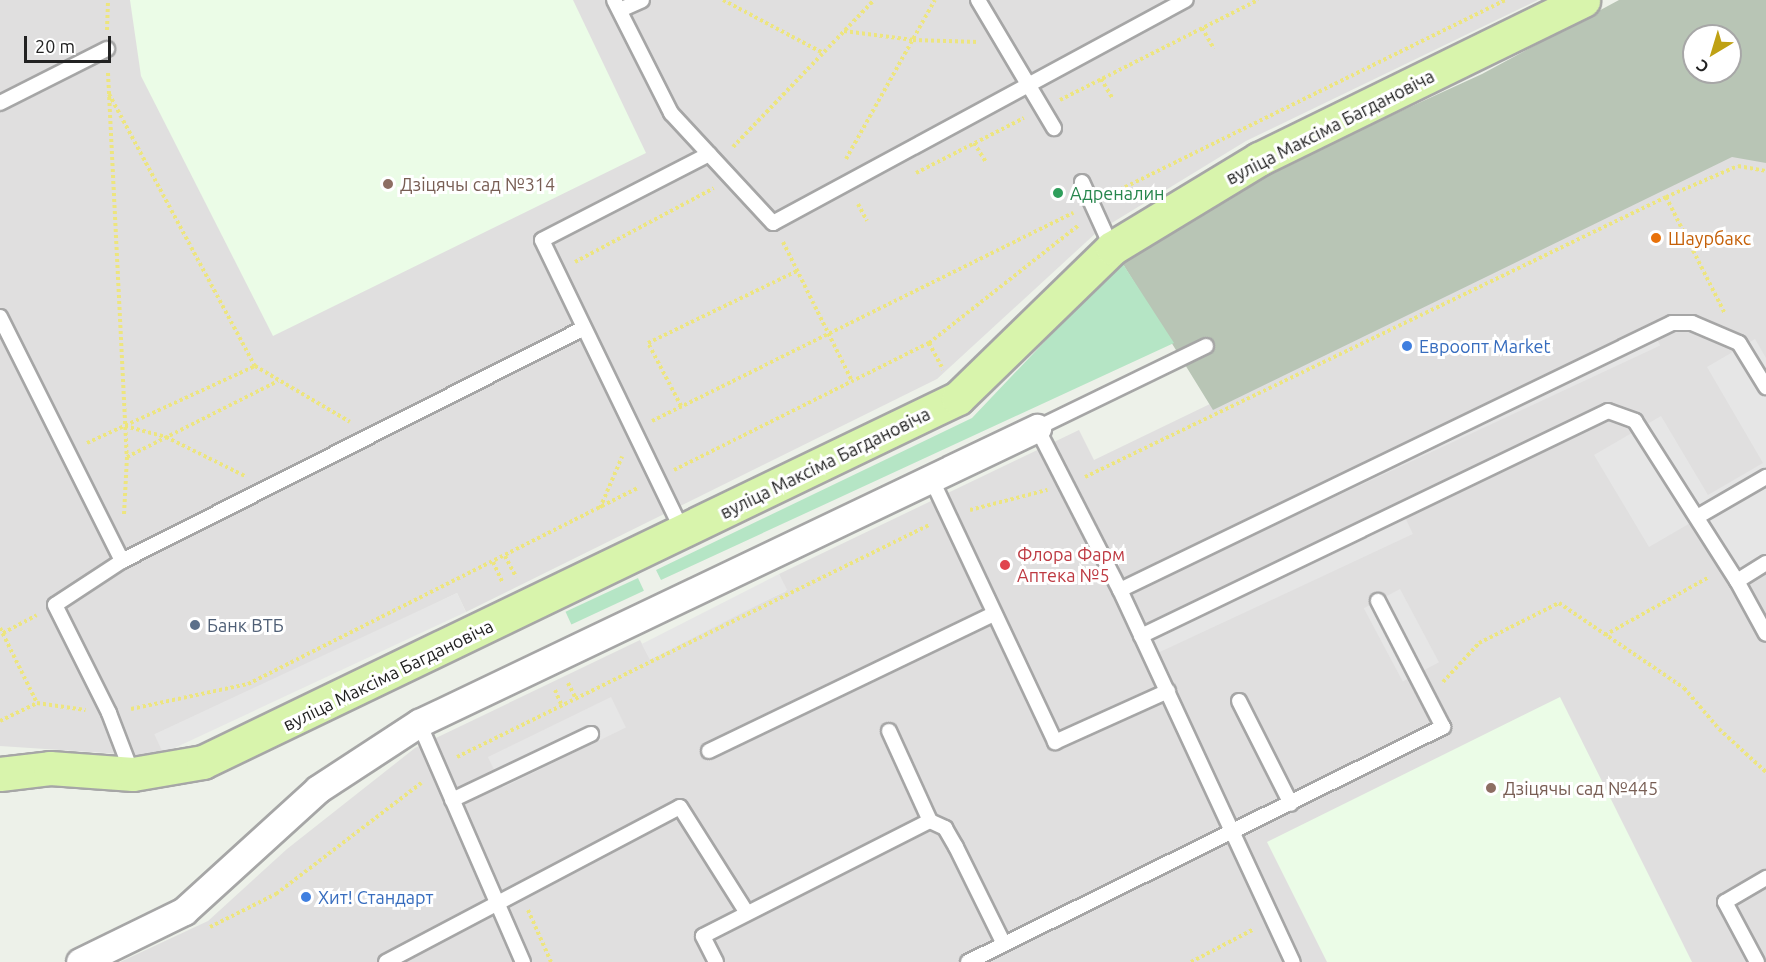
<!DOCTYPE html>
<meta charset="utf-8">
<style>
body{margin:0}
#map{position:relative;width:1766px;height:962px;overflow:hidden;background:#edf1e9;font-family:Ubuntu,sans-serif}
div>[style]{position:absolute}
[style*='--x']{left:calc(var(--x)*1px);top:calc(var(--y)*1px);width:calc(var(--w)*1px);rotate:calc(var(--a)*1deg)}
.residential>*{inset:0;background:#e0dfdf}
.education>*{inset:0;background:#ebfce7}
.construction>*{inset:0;background:#b8c5b5}
.grass>*{inset:0;background:#b5e5c5;transform-origin:0 0}
.parking>*{inset:0;background:#e6e6e6;transform-origin:0 0}
.path>*{height:4px;margin-top:-2px;transform-origin:0;background:repeating-linear-gradient(90deg,#ede57e 0 3px,transparent 0 6px)}
.roads{filter:drop-shadow(2px 0 #a6a6a6) drop-shadow(-2px 0 #a6a6a6) drop-shadow(0 2px #a6a6a6) drop-shadow(0 -2px #a6a6a6)}
.service>*{height:14px;margin:-7px;padding:0 7px;transform-origin:7px;border-radius:7px;background:#fff}
.minor>*{height:27px;margin:-13.5px;padding:0 13.5px;transform-origin:13.5px;border-radius:13.5px;background:#fff}
.primary>*{height:33px;margin:-16.5px;padding:0 16.5px;transform-origin:16.5px;border-radius:16.5px;background:#d8f4ac}
.dots>*{width:16px;height:16px;translate:-50% -50%;box-sizing:border-box;border:3px solid #fff;border-radius:50%}
span{translate:-50% -50%;white-space:nowrap;text-align:center;line-height:1.15;-webkit-text-stroke:6px #fff;paint-order:stroke}
.street-label{font-size:18px;color:#222}
.education-label{font-size:18px;color:#785e54}
.left{translate:0 -50%;text-align:left}
.leisure-label{font-size:18px;color:#27864d}
.food-label{font-size:18px;color:#c56008}
.shop-label{font-size:18px;color:#366cbe}
.health-label{font-size:18px;color:#be3a42}
.service-label{font-size:18px;color:#4e5e75}
.north{position:absolute;left:1682px;top:24px;width:60px;height:60px;box-sizing:border-box;background:#fff;border:2px solid #a7a7a7;border-radius:50%;rotate:218deg;font-size:16px;font-weight:700;line-height:24px;text-align:center;color:#222}
.north::after{content:'';display:block;margin:auto;width:21px;height:27px;background:#bfa114;clip-path:polygon(50% 0,100% 100%,50% 72%,0 100%)}
.scale{position:absolute;left:24px;top:36px;width:87px;height:27px;box-sizing:border-box;border:3px solid #222;border-top:0;padding-left:8px;font-size:18px;line-height:21px;white-space:nowrap;color:#222;-webkit-text-stroke:4px #fff;paint-order:stroke}
</style>
<div id="map">
<div class="residential">
<div style="clip-path:polygon(0 0,1538px 0,1246px 141px,1097px 232px,937px 379px,466px 612px,457px 593px,158px 738px,166px 757px,0 746px)"></div>
<div style="clip-path:polygon(1766px 102px,1766px 962px,120px 962px,208px 921px,287px 849px,415px 748px,640px 640px,649px 657px,786px 591px,779px 574px,1079px 430px,1094px 460px,1659px 187px)"></div>
</div>
<div class="education">
<div style="clip-path:polygon(573px 0,646px 153px,273px 336px,141px 76px,130px 0)"></div>
<div style="clip-path:polygon(1560px 697px,1692px 962px,1327px 962px,1267px 842px)"></div>
</div>
<div class="construction">
<div style="clip-path:polygon(evenodd,1619px 0,1766px 0,1766px 163px,1732px 157px,1213px 410px,1121px 261px,1268px 172px,1482px 74px,1619px 0,1694px 36px,1730px 36px,1730px 72px,1694px 72px,1694px 36px)"></div>
</div>
<div class="grass">
<div style="clip-path:polygon(1121px 261px,1174px 343px,661px 580px,656px 570px,972px 418px)"></div>
<div style="left:638px;top:578px;width:14px;height:80px;rotate:65deg"></div>
</div>
<div class="parking">
<div style="left:1653px;top:330px;width:17px;height:548px;rotate:65deg"></div>
<div style="clip-path:polygon(1755px 339px,1766px 358px,1766px 572px,1733px 591px,1692px 522px,1649px 547px,1594px 455px,1661px 416px,1708px 495px,1763px 463px,1707px 367px)"></div>
<div style="left:1404px;top:515px;width:21px;height:281px;rotate:65deg"></div>
<div style="left:779px;top:574px;width:18px;height:154px;rotate:63deg"></div>
<div style="left:1400px;top:589px;width:83px;height:41px;rotate:62deg"></div>
<div style="left:457px;top:593px;width:21px;height:334px;rotate:65deg"></div>
<div style="left:611px;top:697px;width:34px;height:137px;rotate:64deg"></div>
</div>
<div class="path">
<div style="--x:723;--y:0;--w:113;--a:27.9"></div>
<div style="--x:1202;--y:28;--w:24;--a:60"></div>
<div style="--x:107;--y:30;--w:30;--a:-88"></div>
<div style="--x:844;--y:31;--w:70;--a:7.4"></div>
<div style="--x:913;--y:40;--w:66;--a:1.7"></div>
<div style="--x:108;--y:73;--w:384;--a:87.2"></div>
<div style="--x:127;--y:457;--w:58;--a:93"></div>
<div style="--x:1101;--y:79;--w:23;--a:59"></div>
<div style="--x:109;--y:94;--w:309;--a:61.8"></div>
<div style="--x:1060;--y:100;--w:222;--a:-26.8"></div>
<div style="--x:974;--y:143;--w:22;--a:58"></div>
<div style="--x:733;--y:147;--w:204;--a:-46.2"></div>
<div style="--x:846;--y:159;--w:182;--a:-60.8"></div>
<div style="--x:916;--y:173;--w:121;--a:-27"></div>
<div style="--x:1109;--y:195;--w:442;--a:-26.2"></div>
<div style="--x:1666;--y:197;--w:131;--a:63.2"></div>
<div style="--x:858;--y:204;--w:19;--a:62"></div>
<div style="--x:783;--y:242;--w:155;--a:63.6"></div>
<div style="--x:575;--y:262;--w:157;--a:-28"></div>
<div style="--x:929;--y:343;--w:30;--a:62"></div>
<div style="--x:681;--y:406;--w:71;--a:-117.6"></div>
<div style="--x:648;--y:343;--w:165;--a:-25.8"></div>
<div style="--x:652;--y:421;--w:470;--a:-26.3"></div>
<div style="--x:125;--y:426;--w:42;--a:15"></div>
<div style="--x:166;--y:437;--w:88;--a:26.3"></div>
<div style="--x:87;--y:443;--w:185;--a:-24.6"></div>
<div style="--x:255;--y:366;--w:110;--a:30.5"></div>
<div style="--x:127;--y:457;--w:169;--a:-26.7"></div>
<div style="--x:674;--y:470;--w:285;--a:-26.5"></div>
<div style="--x:929;--y:343;--w:191;--a:-38.2"></div>
<div style="--x:1085;--y:477;--w:645;--a:-25.73"></div>
<div style="--x:1666;--y:197;--w:78;--a:-23.3"></div>
<div style="--x:1738;--y:166;--w:28;--a:10"></div>
<div style="--x:600;--y:508;--w:56;--a:-66.7"></div>
<div style="--x:970;--y:510;--w:80;--a:-14.6"></div>
<div style="--x:505;--y:556;--w:24;--a:62"></div>
<div style="--x:493;--y:562;--w:23;--a:65"></div>
<div style="--x:0;--y:628;--w:84;--a:63.7"></div>
<div style="--x:3;--y:633;--w:38;--a:-28"></div>
<div style="--x:1605;--y:635;--w:119;--a:-29.1"></div>
<div style="--x:1443;--y:682;--w:53;--a:-47.3"></div>
<div style="--x:1479;--y:643;--w:89;--a:-26.6"></div>
<div style="--x:1559;--y:603;--w:151;--a:34.2"></div>
<div style="--x:1684;--y:688;--w:54;--a:49.5"></div>
<div style="--x:1719;--y:729;--w:64;--a:42.5"></div>
<div style="--x:568;--y:683;--w:16;--a:63"></div>
<div style="--x:555;--y:690;--w:15;--a:67"></div>
<div style="--x:131;--y:709;--w:120;--a:-12.1"></div>
<div style="--x:248;--y:684;--w:436;--a:-26.7"></div>
<div style="--x:0;--y:721;--w:41;--a:-25.9"></div>
<div style="--x:37;--y:703;--w:49;--a:8.3"></div>
<div style="--x:457;--y:757;--w:526;--a:-26.18"></div>
<div style="--x:528;--y:910;--w:57;--a:66.1"></div>
<div style="--x:210;--y:927;--w:74;--a:-26.6"></div>
<div style="--x:276;--y:894;--w:183;--a:-37.4"></div>
<div style="--x:1191;--y:962;--w:71;--a:-27.6"></div>
</div>
<div class="roads">
<div class="service">
<div style="--x:614;--y:0;--w:127;--a:63.2"></div>
<div style="--x:671;--y:113;--w:150;--a:47.2"></div>
<div style="--x:773;--y:223;--w:469;--a:-28.4"></div>
<div style="--x:978;--y:0;--w:149;--a:59.3"></div>
<div style="--x:620;--y:10;--w:24;--a:-24"></div>
<div style="--x:0;--y:103;--w:120;--a:-26.8"></div>
<div style="--x:1082;--y:182;--w:72;--a:65.6"></div>
<div style="--x:0;--y:317;--w:273;--a:63.4"></div>
<div style="--x:122;--y:561;--w:80;--a:146.7"></div>
<div style="--x:55;--y:605;--w:121;--a:63.4"></div>
<div style="--x:109;--y:713;--w:64;--a:69"></div>
<div style="--x:1206;--y:346;--w:188;--a:154.1"></div>
<div style="--x:1037;--y:428;--w:182;--a:62.9"></div>
<div style="--x:1120;--y:590;--w:410;--a:65.1"></div>
<div style="--x:931;--y:478;--w:292;--a:64.8"></div>
<div style="--x:1055;--y:742;--w:124;--a:-24.3"></div>
<div style="--x:1697;--y:517;--w:80;--a:-30.1"></div>
<div style="--x:683;--y:532;--w:324;--a:-115.8"></div>
<div style="--x:542;--y:240;--w:188;--a:-27.2"></div>
<div style="--x:122;--y:561;--w:517;--a:-26.76"></div>
<div style="--x:1766;--y:563;--w:34;--a:148"></div>
<div style="--x:1737;--y:581;--w:60;--a:61.3"></div>
<div style="--x:1120;--y:590;--w:613;--a:-25.81"></div>
<div style="--x:1672;--y:323;--w:20;--a:0"></div>
<div style="--x:1692;--y:323;--w:51;--a:23.1"></div>
<div style="--x:1739;--y:343;--w:52;--a:58.5"></div>
<div style="--x:1141;--y:636;--w:518;--a:-25.72"></div>
<div style="--x:1608;--y:411;--w:29;--a:20"></div>
<div style="--x:1635;--y:421;--w:190;--a:57.5"></div>
<div style="--x:1239;--y:701;--w:115;--a:63.2"></div>
<div style="--x:419;--y:723;--w:261;--a:66.5"></div>
<div style="--x:889;--y:731;--w:99;--a:65.5"></div>
<div style="--x:709;--y:751;--w:316;--a:-25.7"></div>
<div style="--x:452;--y:800;--w:154;--a:-25.4"></div>
<div style="--x:386;--y:962;--w:332;--a:-27.8"></div>
<div style="--x:680;--y:807;--w:125;--a:57.7"></div>
<div style="--x:716;--y:962;--w:29;--a:-117"></div>
<div style="--x:703;--y:936;--w:254;--a:-26.9"></div>
<div style="--x:930;--y:821;--w:17;--a:25"></div>
<div style="--x:945;--y:828;--w:22;--a:60"></div>
<div style="--x:956;--y:847;--w:108;--a:63.7"></div>
<div style="--x:968;--y:962;--w:530;--a:-26.32"></div>
<div style="--x:1443;--y:727;--w:142;--a:-117.3"></div>
<div style="--x:1757;--y:962;--w:68;--a:-118.1"></div>
<div style="--x:1725;--y:902;--w:48;--a:-30.3"></div>
</div>
<div class="minor">
<div style="--x:80;--y:962;--w:116;--a:-26.1"></div>
<div style="--x:184;--y:911;--w:181;--a:-42.3"></div>
<div style="--x:318;--y:789;--w:121;--a:-33.2"></div>
<div style="--x:419;--y:723;--w:685;--a:-25.52"></div>
</div>
<div class="primary">
<div style="--x:0;--y:774;--w:50;--a:-6.8"></div>
<div style="--x:50;--y:768;--w:83;--a:4.1"></div>
<div style="--x:133;--y:774;--w:71;--a:-9.7"></div>
<div style="--x:203;--y:762;--w:838;--a:-25.74"></div>
<div style="--x:958;--y:398;--w:215;--a:-44.2"></div>
<div style="--x:1112;--y:248;--w:172;--a:-31.2"></div>
<div style="--x:1259;--y:159;--w:361;--a:-26.1"></div>
</div>
</div>
<div class="dots">
<div style="left:388px;top:184px;background:#8d6e63"></div>
<div style="left:1058px;top:193px;background:#2e9e5b"></div>
<div style="left:1656px;top:238px;background:#e8710a"></div>
<div style="left:1407px;top:346px;background:#3f7fe0"></div>
<div style="left:1005px;top:565px;background:#e0444e"></div>
<div style="left:195px;top:625px;background:#5c6f8a"></div>
<div style="left:1491px;top:788px;background:#8d6e63"></div>
<div style="left:306px;top:897px;background:#3f7fe0"></div>
</div>
<div class="street-label">
<span style="left:1330px;top:127px;rotate:-27deg">вуліца Максіма Багдановіча</span>
<span style="left:825px;top:463px;rotate:-26deg">вуліца Максіма Багдановіча</span>
<span style="left:388px;top:675px;rotate:-26deg">вуліца Максіма Багдановіча</span>
</div>
<div class="education-label">
<span class="left" style="left:400px;top:184px">Дзіцячы сад №314</span>
<span class="left" style="left:1503px;top:788px">Дзіцячы сад №445</span>
</div>
<div class="leisure-label">
<span class="left" style="left:1070px;top:193px">Адреналин</span>
</div>
<div class="food-label">
<span class="left" style="left:1668px;top:238px">Шаурбакс</span>
</div>
<div class="shop-label">
<span class="left" style="left:1419px;top:346px">Евроопт Market</span>
<span class="left" style="left:318px;top:897px">Хит! Стандарт</span>
</div>
<div class="health-label">
<span class="left" style="left:1017px;top:565px">Флора Фарм<br>Аптека №5</span>
</div>
<div class="service-label">
<span class="left" style="left:207px;top:625px">Банк ВТБ</span>
</div>
<div class="north">С</div>
<div class="scale">20 m</div>
</div>
